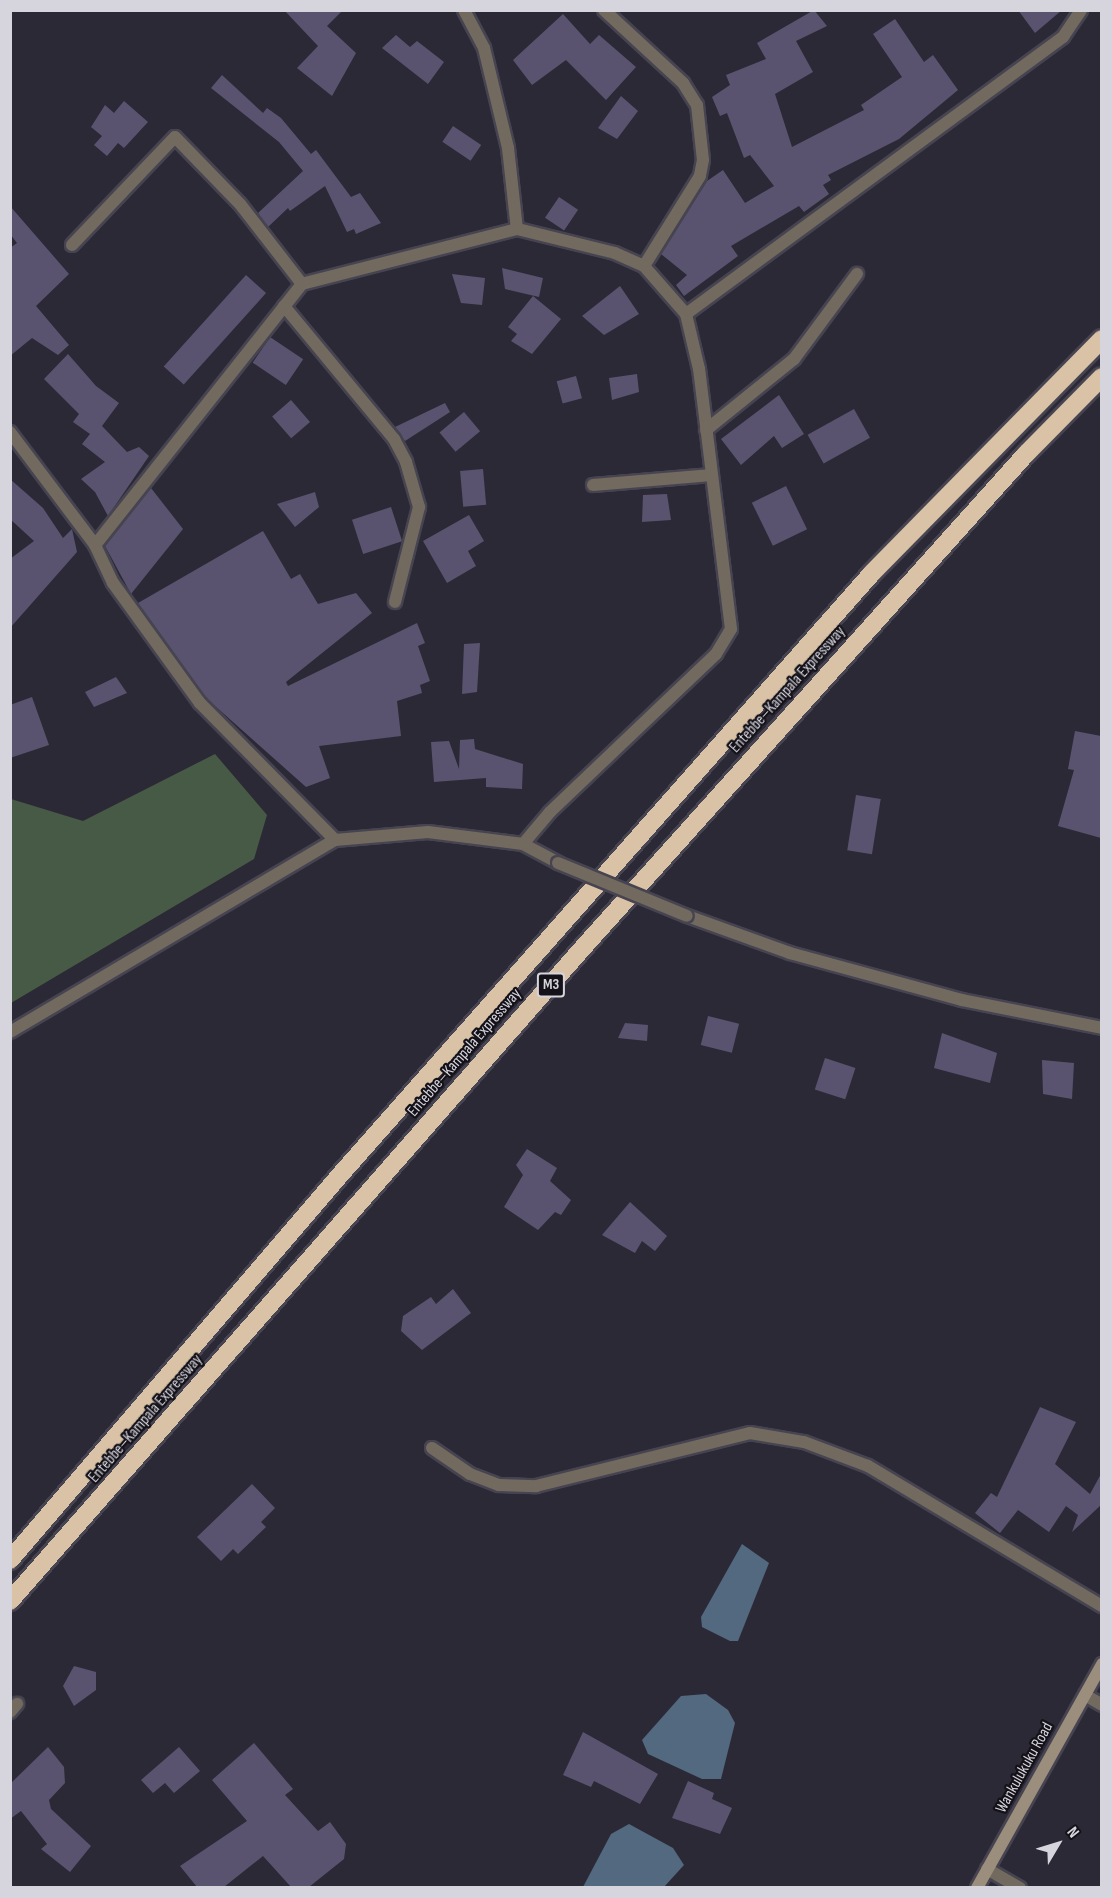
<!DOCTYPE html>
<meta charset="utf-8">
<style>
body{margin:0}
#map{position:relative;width:1112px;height:1898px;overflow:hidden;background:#2c2936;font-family:"Sofia Sans Condensed",sans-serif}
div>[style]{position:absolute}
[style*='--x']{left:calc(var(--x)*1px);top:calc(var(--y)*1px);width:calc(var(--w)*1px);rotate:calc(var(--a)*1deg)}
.green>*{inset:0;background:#475a45}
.water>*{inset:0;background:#526980}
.building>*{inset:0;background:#59536f;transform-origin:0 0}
.roads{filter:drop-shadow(2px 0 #474451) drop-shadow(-2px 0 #474451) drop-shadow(0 2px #474451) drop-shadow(0 -2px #474451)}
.street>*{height:12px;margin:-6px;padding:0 6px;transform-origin:6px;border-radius:6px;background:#736a5f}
.secondary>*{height:12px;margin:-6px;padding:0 6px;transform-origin:6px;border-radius:6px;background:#9c8e7c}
.highway>*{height:18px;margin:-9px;padding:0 9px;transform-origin:9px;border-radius:9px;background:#d9c2a6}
.bridges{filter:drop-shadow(2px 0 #474451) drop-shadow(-2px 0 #474451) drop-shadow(0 2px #474451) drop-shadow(0 -2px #474451)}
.street-bridge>*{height:12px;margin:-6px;padding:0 6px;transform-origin:6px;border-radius:6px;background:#736a5f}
span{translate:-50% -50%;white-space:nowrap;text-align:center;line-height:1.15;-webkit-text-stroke:4.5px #141218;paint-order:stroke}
.shield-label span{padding:2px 4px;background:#141218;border:2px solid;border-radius:4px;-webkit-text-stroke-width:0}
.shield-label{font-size:15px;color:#d6d4dd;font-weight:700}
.street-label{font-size:16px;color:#d6d4dd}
.frame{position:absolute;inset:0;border:12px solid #d6d4dd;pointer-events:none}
.north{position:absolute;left:1028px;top:1814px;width:60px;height:60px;-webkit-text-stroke:4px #141218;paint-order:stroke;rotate:52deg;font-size:16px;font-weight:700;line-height:24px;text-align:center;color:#d6d4dd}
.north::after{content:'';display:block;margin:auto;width:21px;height:27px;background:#d6d4dd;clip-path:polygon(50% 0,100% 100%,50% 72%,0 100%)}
</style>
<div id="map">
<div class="green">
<div style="clip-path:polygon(215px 754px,267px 815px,254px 859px,11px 1003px,11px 799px,83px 821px)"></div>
</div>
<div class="water">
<div style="clip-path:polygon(742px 1544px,769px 1563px,738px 1641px,730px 1641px,702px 1627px,701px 1617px)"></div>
<div style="clip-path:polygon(706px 1694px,728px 1710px,735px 1723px,721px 1779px,702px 1779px,648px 1754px,642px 1740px,681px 1696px)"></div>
<div style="clip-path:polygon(629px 1824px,673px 1848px,684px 1865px,664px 1887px,583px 1887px,611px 1834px)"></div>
</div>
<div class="building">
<div style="clip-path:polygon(284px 10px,343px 10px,327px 26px,356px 53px,332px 96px,297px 68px,318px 46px)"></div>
<div style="clip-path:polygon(814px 10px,827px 26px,796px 41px,813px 72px,775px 94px,792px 147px,864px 110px,861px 105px,902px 77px,873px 34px,895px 19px,924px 62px,933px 55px,958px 90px,899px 139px,828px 175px,831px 180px,823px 185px,829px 194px,804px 212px,799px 206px,731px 246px,738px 256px,684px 296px,676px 285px,687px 275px,661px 254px,707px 181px,723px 170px,745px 203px,774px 186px,750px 155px,744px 158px,727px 113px,720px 116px,712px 97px,730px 85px,726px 75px,766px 59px,757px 43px)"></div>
<div style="clip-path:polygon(1018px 10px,1062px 10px,1035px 33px)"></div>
<div style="clip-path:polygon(563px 14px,590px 44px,599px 35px,636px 67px,606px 100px,566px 60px,532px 85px,513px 60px)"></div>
<div style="clip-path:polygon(396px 35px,410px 47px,417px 41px,444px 62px,428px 84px,382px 48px)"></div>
<div style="clip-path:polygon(222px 75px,263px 113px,267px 108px,281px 118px,311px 154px,316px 150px,351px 197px,360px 193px,381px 223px,356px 234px,354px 229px,347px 232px,325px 186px,290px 211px,288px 208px,268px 227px,258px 213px,303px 171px,279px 142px,211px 88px)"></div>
<div style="clip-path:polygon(621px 96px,638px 111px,617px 139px,598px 128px)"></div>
<div style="clip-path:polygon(124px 101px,148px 122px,124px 148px,118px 143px,107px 156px,94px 145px,102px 136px,91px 127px,105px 105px,114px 113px)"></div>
<div style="left:453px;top:126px;width:34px;height:19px;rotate:34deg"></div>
<div style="left:559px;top:197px;width:23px;height:25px;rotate:34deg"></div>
<div style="clip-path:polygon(10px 206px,69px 274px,36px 306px,69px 345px,58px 355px,32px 338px,10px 356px,10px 248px,17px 243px,10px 234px)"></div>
<div style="clip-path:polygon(502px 268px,543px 278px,539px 297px,505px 289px)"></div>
<div style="clip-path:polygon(452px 274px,485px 278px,482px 305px,461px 303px)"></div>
<div style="left:246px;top:275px;width:27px;height:123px;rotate:42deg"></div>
<div style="clip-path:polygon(620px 286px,639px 314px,604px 335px,582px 316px)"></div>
<div style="clip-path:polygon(533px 296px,561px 319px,532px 354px,511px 341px,517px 334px,508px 327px)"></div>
<div style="left:270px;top:337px;width:40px;height:31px;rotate:34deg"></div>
<div style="clip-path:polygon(68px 354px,96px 386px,119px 403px,102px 426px,127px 452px,139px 447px,149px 456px,108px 516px,95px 492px,81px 479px,105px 462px,82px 444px,90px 434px,73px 422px,79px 414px,44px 379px)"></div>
<div style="clip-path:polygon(637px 374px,639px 392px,612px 400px,609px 378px)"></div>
<div style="left:576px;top:376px;width:23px;height:20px;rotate:75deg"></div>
<div style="clip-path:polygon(779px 395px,804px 434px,782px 448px,774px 436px,741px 465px,721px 439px)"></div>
<div style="left:291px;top:400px;width:29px;height:25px;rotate:49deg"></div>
<div style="clip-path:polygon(445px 403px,450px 412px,405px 441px,395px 427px)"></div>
<div style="left:854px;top:409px;width:33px;height:53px;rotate:61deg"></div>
<div style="left:464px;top:412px;width:25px;height:32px;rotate:50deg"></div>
<div style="left:483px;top:469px;width:36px;height:23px;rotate:85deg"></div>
<div style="clip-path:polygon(10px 479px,43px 508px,63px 538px,72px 529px,77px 552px,10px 628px,10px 559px,34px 541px,10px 519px)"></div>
<div style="left:786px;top:486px;width:48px;height:38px;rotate:64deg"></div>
<div style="clip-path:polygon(151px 488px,183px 529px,131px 594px,105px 546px)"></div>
<div style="clip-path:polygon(315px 492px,319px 507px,295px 527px,277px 504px)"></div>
<div style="clip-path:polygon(667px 494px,671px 520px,642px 522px,643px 495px)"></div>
<div style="left:391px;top:507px;width:36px;height:41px;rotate:72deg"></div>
<div style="clip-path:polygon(469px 515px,484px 541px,468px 551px,476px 566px,447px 583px,423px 541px)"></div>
<div style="clip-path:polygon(263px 531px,291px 579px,300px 574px,318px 604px,356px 593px,372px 613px,286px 682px,288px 686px,417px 623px,425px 643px,418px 646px,430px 681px,420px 685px,422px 693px,397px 701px,401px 736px,319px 746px,330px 778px,306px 787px,206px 698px,138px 603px)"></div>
<div style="clip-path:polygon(480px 643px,477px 692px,462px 694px,464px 644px)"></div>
<div style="clip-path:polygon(116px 677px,127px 693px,94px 707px,85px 692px)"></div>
<div style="clip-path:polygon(32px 697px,49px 745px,10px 758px,10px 705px)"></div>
<div style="clip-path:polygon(1075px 731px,1101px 736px,1101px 838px,1058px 826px,1074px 770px,1068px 769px)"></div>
<div style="clip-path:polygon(474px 739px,475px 749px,523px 764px,522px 789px,486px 787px,486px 778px,434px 782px,431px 742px,449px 741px,459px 769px,460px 740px)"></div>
<div style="left:856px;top:795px;width:25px;height:56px;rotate:9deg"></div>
<div style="left:708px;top:1016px;width:32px;height:30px;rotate:14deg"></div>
<div style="clip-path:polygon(625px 1023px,648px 1025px,647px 1041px,618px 1038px)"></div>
<div style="clip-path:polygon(942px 1033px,997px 1053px,990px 1083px,934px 1068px)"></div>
<div style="left:825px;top:1058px;width:32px;height:33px;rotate:18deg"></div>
<div style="clip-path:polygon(1042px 1060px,1074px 1063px,1072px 1099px,1043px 1094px)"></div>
<div style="clip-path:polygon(527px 1149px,557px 1168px,550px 1181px,571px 1200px,561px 1215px,555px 1212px,538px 1230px,504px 1207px,523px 1175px,516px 1165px)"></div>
<div style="clip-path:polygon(630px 1202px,667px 1236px,655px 1251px,642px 1241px,635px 1253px,602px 1235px)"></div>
<div style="clip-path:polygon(453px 1289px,471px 1313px,422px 1350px,401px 1331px,403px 1316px,431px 1297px,436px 1304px)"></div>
<div style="clip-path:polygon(1040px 1407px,1076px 1422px,1055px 1464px,1090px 1494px,1101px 1474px,1101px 1505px,1072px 1532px,1078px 1515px,1066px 1506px,1049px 1532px,1018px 1510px,1000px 1533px,975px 1513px,991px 1493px,997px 1497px)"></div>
<div style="clip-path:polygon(252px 1484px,275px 1508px,261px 1522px,266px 1527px,238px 1554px,233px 1549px,221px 1561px,197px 1537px)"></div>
<div style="clip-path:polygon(74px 1666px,96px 1672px,96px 1690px,74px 1706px,63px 1686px)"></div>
<div style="clip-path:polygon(583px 1732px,658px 1774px,640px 1804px,594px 1781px,591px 1787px,563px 1775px)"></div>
<div style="clip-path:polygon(254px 1743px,293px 1789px,285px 1795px,318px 1831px,330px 1822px,346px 1844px,344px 1859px,309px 1887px,291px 1887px,263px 1856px,224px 1887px,197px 1887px,180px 1866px,247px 1821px,212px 1780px)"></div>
<div style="clip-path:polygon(48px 1747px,64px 1767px,65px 1783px,49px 1800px,51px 1809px,91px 1846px,70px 1872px,41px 1849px,47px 1844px,21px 1811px,10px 1819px,10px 1784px)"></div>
<div style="clip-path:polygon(179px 1747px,200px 1771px,174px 1793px,165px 1783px,153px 1793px,141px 1780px)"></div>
<div style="clip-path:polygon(688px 1781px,714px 1793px,712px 1799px,732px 1808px,720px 1834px,672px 1818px)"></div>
</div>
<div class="roads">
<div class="street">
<div style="--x:464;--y:10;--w:43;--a:62.2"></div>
<div style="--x:484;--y:48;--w:103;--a:76.5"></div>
<div style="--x:508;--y:148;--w:81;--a:83.7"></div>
<div style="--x:604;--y:10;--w:108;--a:42.7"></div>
<div style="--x:683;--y:83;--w:26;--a:58"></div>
<div style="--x:697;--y:105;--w:55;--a:83.8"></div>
<div style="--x:703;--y:160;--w:16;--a:101"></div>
<div style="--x:700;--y:176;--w:106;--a:121.9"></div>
<div style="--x:72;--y:245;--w:149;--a:-46.4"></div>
<div style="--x:175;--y:137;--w:93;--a:45.9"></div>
<div style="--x:240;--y:204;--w:101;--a:52.2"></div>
<div style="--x:284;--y:306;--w:173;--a:50.4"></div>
<div style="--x:394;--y:439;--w:26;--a:62"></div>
<div style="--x:406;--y:462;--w:47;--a:73.9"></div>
<div style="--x:419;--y:507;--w:98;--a:104.2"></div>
<div style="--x:686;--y:314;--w:468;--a:-36.3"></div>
<div style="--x:1063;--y:37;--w:32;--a:-56"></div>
<div style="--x:706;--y:430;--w:113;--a:-38.9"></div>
<div style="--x:794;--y:359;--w:106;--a:-53.5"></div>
<div style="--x:10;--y:432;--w:141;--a:53"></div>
<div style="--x:95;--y:545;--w:42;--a:64.7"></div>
<div style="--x:113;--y:583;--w:148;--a:54.1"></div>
<div style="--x:200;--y:703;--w:192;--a:45.4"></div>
<div style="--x:593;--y:485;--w:119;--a:-4.8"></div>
<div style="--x:523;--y:844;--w:40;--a:28"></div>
<div style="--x:687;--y:916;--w:109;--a:19.8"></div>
<div style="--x:790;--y:953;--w:178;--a:15.3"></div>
<div style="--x:962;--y:1000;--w:143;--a:11.3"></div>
<div style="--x:10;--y:1032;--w:377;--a:-30.6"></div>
<div style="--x:335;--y:840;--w:93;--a:-4.9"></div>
<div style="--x:428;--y:832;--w:96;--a:7.2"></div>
<div style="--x:523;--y:844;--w:42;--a:-49.8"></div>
<div style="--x:550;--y:812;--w:229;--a:-43.6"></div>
<div style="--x:716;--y:654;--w:29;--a:-59"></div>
<div style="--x:731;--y:629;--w:262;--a:-97"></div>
<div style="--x:699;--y:369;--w:57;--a:-103.3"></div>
<div style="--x:686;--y:314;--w:64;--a:-131.2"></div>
<div style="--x:644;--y:266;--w:32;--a:-156"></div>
<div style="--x:615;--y:253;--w:101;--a:-166.2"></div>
<div style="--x:517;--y:229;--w:222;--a:165.7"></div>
<div style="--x:302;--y:284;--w:333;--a:128.4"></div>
<div style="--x:432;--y:1448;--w:46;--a:34.4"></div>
<div style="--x:470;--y:1474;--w:31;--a:21"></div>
<div style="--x:499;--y:1485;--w:37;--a:2"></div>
<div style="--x:536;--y:1486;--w:220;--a:-13.9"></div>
<div style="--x:750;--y:1433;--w:55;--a:9.5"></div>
<div style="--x:804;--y:1442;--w:68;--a:20.6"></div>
<div style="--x:868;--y:1466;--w:273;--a:30.9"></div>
<div style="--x:1085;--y:1695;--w:20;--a:30"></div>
<div style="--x:10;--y:1712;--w:11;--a:-49"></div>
<div style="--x:987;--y:1869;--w:38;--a:30"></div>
</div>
<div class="secondary">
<div style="--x:977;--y:1888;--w:257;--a:-60.8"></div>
</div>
<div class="highway">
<div style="--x:10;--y:1560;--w:507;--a:-49.4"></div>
<div style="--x:340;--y:1175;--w:803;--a:-48.53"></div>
<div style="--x:872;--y:573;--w:328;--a:-45.5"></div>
<div style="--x:10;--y:1601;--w:865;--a:-48.75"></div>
<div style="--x:580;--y:951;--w:668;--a:-48.1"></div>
<div style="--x:1026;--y:454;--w:108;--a:-45.4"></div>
</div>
</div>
<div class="bridges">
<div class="street-bridge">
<div style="--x:558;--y:863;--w:139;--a:22.3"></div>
</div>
</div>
<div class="shield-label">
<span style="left:551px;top:985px">M3</span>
</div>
<div class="street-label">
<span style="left:788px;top:690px;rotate:-48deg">Entebbe–Kampala Expressway</span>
<span style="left:465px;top:1053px;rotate:-49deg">Entebbe–Kampala Expressway</span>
<span style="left:146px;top:1419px;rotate:-49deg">Entebbe–Kampala Expressway</span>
<span style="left:1025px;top:1768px;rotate:-61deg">Wankulukuku Road</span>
</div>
<div class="frame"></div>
<div class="north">N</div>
</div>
